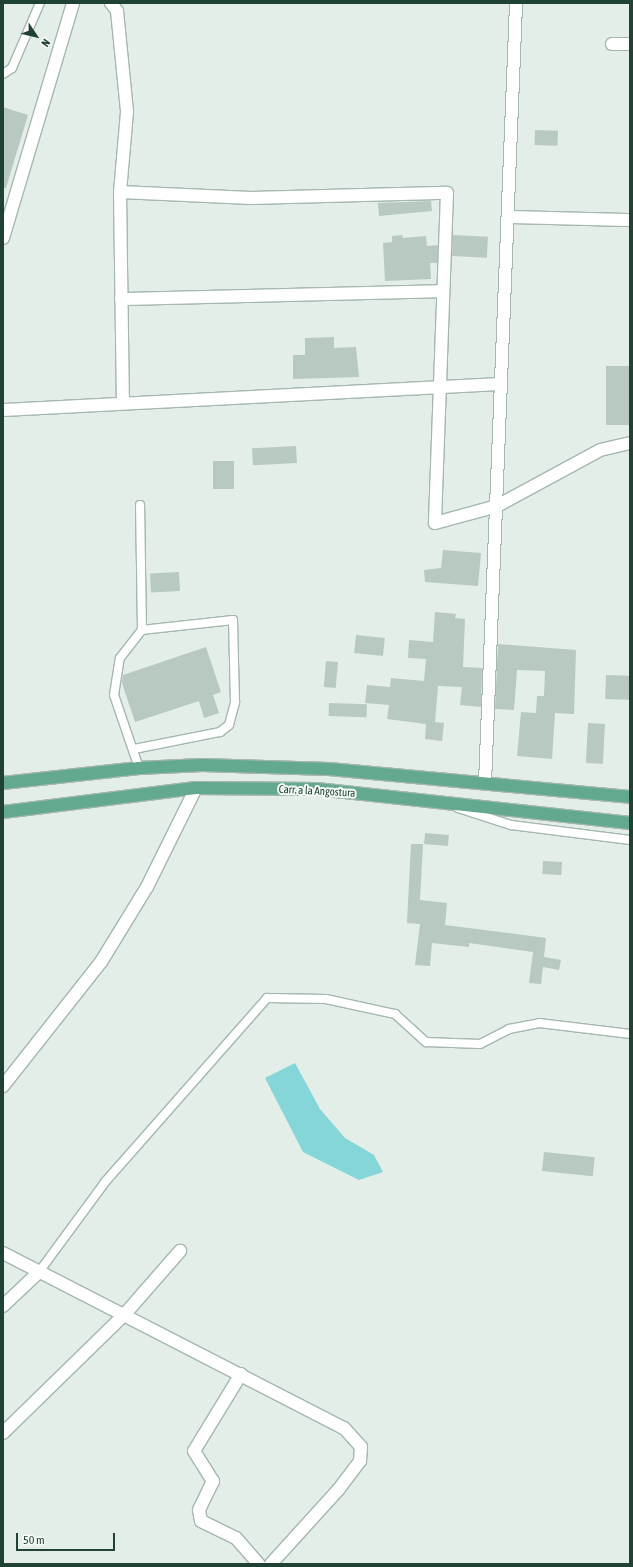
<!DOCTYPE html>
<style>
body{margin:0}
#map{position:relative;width:633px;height:1567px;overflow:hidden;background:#e3eee8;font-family:"Asap Condensed",sans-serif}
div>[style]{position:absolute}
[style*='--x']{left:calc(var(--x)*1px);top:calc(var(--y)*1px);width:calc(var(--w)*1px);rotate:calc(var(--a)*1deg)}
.water>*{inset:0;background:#84d6d9}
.building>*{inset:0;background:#b7c9c0;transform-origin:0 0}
.roads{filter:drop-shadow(1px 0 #a5b7af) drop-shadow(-1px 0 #a5b7af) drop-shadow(0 1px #a5b7af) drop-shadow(0 -1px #a5b7af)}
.service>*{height:8px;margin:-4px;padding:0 4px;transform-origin:4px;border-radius:4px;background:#fff}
.minor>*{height:12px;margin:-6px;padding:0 6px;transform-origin:6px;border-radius:6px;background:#fff}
.tertiary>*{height:12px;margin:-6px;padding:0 6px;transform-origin:6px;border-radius:6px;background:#fff}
.primary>*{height:12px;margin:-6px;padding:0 6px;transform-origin:6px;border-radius:6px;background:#62a98f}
span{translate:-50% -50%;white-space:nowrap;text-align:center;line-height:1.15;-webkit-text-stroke:4px #f4faf6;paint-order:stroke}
.street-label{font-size:11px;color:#204235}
.frame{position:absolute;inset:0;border:4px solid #204235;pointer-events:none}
.north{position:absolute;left:16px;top:16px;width:40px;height:40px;-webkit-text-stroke:3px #f4faf6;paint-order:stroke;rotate:125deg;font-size:11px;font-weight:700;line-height:16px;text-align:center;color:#204235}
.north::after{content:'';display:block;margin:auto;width:14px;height:18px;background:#204235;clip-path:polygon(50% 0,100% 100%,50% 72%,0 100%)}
.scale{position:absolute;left:16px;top:1533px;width:99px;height:18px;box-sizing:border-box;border:2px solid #204235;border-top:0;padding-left:5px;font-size:12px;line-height:14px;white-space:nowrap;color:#204235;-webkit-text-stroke:3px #f4faf6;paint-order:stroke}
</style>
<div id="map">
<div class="water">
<div style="clip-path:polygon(295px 1063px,320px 1109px,345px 1138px,374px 1155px,383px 1172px,359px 1180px,303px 1152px,265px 1078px)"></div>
</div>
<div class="building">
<div style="clip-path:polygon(3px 107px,28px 115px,6px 188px,3px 188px)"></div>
<div style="left:535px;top:130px;width:23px;height:15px;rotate:2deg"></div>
<div style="clip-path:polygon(431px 201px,432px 211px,379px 216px,378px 203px)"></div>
<div style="clip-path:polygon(402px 235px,403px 238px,426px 236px,427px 246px,438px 245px,437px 263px,430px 263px,431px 279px,385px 281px,383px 243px,392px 242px,392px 236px)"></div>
<div style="left:453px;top:235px;width:35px;height:21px;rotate:3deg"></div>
<div style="clip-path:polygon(334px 337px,334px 348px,356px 347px,359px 377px,293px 379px,293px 355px,305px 355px,305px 338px)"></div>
<div style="left:630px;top:366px;width:59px;height:24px;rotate:90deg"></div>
<div style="left:296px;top:446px;width:17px;height:44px;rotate:87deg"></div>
<div style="left:213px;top:461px;width:21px;height:28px"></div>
<div style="clip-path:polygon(443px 550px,481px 553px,478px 586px,425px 582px,424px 570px,441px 568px)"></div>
<div style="left:179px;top:572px;width:19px;height:29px;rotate:87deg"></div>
<div style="clip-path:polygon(435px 612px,456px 614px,455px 618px,465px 619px,463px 667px,482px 668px,481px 707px,460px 705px,462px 687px,438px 686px,435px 722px,444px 723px,442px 741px,425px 739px,426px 724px,387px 719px,389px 705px,365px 703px,367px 685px,390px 687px,391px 678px,424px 681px,426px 659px,408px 658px,409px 640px,433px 642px)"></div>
<div style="left:356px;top:635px;width:29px;height:18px;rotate:6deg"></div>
<div style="clip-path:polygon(498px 644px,576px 650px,574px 714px,555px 713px,552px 759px,517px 756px,521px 712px,536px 713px,537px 696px,544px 696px,545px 671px,517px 670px,514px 710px,495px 709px)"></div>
<div style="clip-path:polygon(206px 647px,221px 692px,213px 695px,219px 713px,204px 718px,199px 701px,135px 722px,122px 683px,123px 675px)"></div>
<div style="left:326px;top:661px;width:12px;height:26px;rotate:5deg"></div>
<div style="left:606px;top:675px;width:24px;height:24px;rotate:2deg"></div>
<div style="left:329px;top:703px;width:38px;height:13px;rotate:2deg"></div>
<div style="left:588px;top:723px;width:17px;height:40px;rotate:3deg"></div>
<div style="left:425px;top:833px;width:24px;height:11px;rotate:5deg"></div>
<div style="clip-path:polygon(411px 844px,423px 844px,420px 900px,447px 903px,445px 925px,546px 938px,544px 957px,561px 960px,559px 970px,543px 967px,541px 984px,529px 983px,533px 952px,469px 943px,469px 947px,432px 943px,430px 966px,415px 965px,420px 924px,407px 923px)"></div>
<div style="left:543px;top:861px;width:19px;height:13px;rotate:3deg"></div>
<div style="left:544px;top:1152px;width:51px;height:19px;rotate:6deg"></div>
</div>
<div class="roads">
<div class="service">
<div style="--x:3;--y:74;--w:11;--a:-34"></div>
<div style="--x:12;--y:68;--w:71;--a:-66.7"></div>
<div style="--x:134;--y:749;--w:88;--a:-11.2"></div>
<div style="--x:220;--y:732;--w:11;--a:-38"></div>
<div style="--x:229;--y:725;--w:24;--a:-75"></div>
<div style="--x:235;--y:702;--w:82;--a:-91.4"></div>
<div style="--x:233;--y:620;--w:92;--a:173.7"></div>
<div style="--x:139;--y:768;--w:77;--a:-108.9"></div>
<div style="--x:114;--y:695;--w:37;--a:-81"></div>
<div style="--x:120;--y:658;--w:36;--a:-52"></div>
<div style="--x:142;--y:630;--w:125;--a:-90.9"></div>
<div style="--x:458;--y:808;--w:56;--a:17.8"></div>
<div style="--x:511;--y:825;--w:120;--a:7.2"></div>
<div style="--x:39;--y:1272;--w:112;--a:-53.7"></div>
<div style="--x:105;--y:1182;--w:245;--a:-48.6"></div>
<div style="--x:267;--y:998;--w:59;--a:1"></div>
<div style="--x:326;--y:999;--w:71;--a:12.3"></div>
<div style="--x:395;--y:1014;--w:42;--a:42.1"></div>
<div style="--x:426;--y:1042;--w:54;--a:2.1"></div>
<div style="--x:480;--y:1044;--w:33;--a:-27"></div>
<div style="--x:509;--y:1029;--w:31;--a:-11"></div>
<div style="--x:539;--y:1023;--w:92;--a:6.9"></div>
</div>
<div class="minor">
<div style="--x:111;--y:3;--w:10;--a:53"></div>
<div style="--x:117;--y:11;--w:101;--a:84.3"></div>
<div style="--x:127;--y:112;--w:80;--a:95"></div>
<div style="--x:120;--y:192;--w:211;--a:89.2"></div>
<div style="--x:612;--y:44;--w:18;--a:0"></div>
<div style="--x:120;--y:192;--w:131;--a:2.6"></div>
<div style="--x:251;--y:198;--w:196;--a:-1.5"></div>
<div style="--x:447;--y:193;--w:330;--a:92.1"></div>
<div style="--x:435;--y:523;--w:64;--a:-15.3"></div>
<div style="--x:497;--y:506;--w:117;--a:-28.5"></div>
<div style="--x:600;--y:450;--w:31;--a:-13"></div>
<div style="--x:508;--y:217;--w:122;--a:1.4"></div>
<div style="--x:3;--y:238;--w:245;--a:-73.4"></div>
<div style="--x:121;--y:299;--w:322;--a:-1.4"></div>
<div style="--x:3;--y:410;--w:496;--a:-3"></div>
<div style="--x:485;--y:783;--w:781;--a:-87.72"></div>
<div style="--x:3;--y:1253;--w:383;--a:27.2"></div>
<div style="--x:344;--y:1428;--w:25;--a:48"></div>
<div style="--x:361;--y:1447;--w:14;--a:94"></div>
<div style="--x:360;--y:1461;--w:36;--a:127"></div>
<div style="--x:338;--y:1490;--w:100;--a:132.2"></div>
<div style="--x:3;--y:1306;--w:50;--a:-43.4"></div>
<div style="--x:241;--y:1374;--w:90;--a:121.4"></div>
<div style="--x:194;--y:1451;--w:36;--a:58"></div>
<div style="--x:213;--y:1481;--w:32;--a:116"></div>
<div style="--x:199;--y:1510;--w:11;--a:80"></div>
<div style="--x:201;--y:1521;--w:39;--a:26"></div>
<div style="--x:236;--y:1538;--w:35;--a:49"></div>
<div style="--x:3;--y:1433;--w:170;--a:-44.3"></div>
<div style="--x:125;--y:1314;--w:84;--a:-48.9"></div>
</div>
<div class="tertiary">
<div style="--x:3;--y:1086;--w:158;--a:-51.7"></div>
<div style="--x:101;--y:962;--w:88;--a:-58.5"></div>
<div style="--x:147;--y:887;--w:110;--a:-63.7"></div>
</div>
<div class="primary">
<div style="--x:3;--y:783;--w:137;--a:-6.3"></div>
<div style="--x:139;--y:768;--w:63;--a:-2.7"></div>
<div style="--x:202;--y:765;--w:127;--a:1.8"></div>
<div style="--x:329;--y:769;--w:302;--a:5.3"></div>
<div style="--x:3;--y:812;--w:194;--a:-7.1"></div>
<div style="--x:196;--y:788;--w:121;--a:0.5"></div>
<div style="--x:317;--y:789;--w:315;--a:6.2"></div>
</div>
</div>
<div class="street-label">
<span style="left:317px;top:791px;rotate:3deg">Carr. a la Angostura</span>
</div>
<div class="frame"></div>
<div class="north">N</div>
<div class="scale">50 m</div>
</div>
